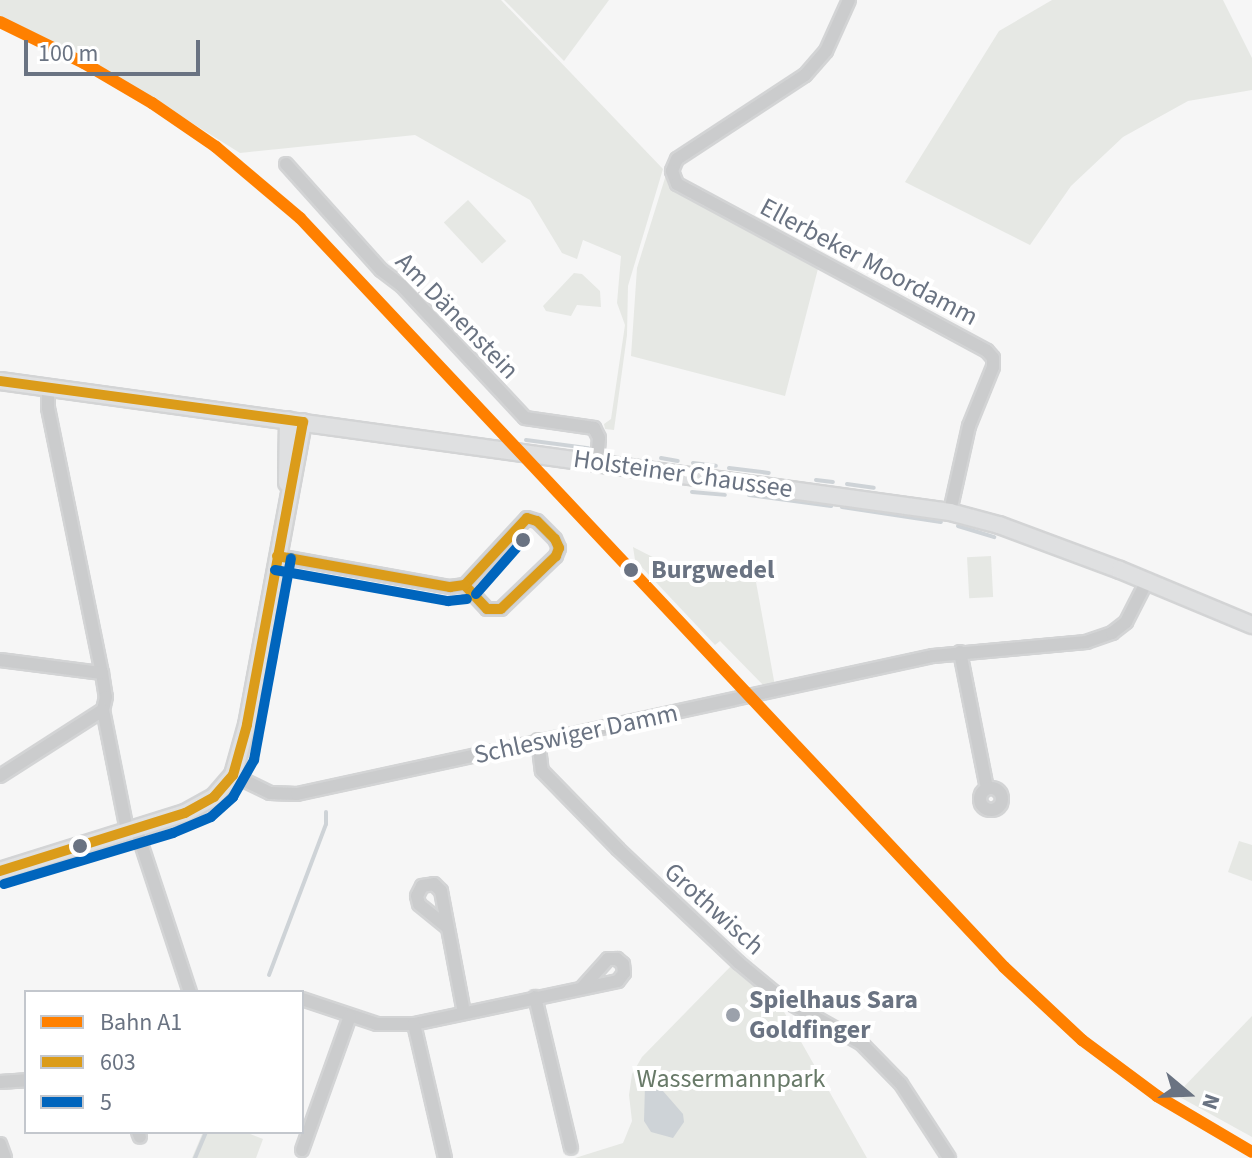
<!DOCTYPE html>
<meta charset="utf-8">
<style>
body{margin:0}
#map{position:relative;width:1252px;height:1158px;overflow:hidden;background:#f6f6f6;font-family:"Source Sans 3",sans-serif}
div>[style]{position:absolute}
[style*='--x']{left:calc(var(--x)*1px);top:calc(var(--y)*1px);width:calc(var(--w)*1px);rotate:calc(var(--a)*1deg)}
.green>*{inset:0;background:#e6e8e4;transform-origin:0 0}
.water>*{inset:0;background:#ced3d7}
.stream>*{height:4px;margin:-2px;padding:0 2px;transform-origin:2px;border-radius:2px;background:#ced3d7}
.roads{filter:drop-shadow(2px 0 #d3d4d5) drop-shadow(-2px 0 #d3d4d5) drop-shadow(0 2px #d3d4d5) drop-shadow(0 -2px #d3d4d5)}
.minor>*{height:12px;margin:-6px;padding:0 6px;transform-origin:6px;border-radius:6px;background:#cbcccd}
.minor>.ring{margin:-6px;padding:0;box-sizing:content-box;background:none;border:12px solid #cbcccd;border-radius:50%}
.major>*{height:16px;margin:-8px;padding:0 8px;transform-origin:8px;border-radius:8px;background:#dfe0e1}
.bus-1>*{height:10px;margin:-5px;padding:0 5px;transform-origin:5px;border-radius:5px;background:#db9c1a}
.bus-2>*{height:10px;margin:-5px;padding:0 5px;transform-origin:5px;border-radius:5px;background:#0065bd}
.rail-1>*{height:12px;margin:-6px;padding:0 6px;transform-origin:6px;border-radius:6px;background:#ff8000}
.dots>*{width:22px;height:22px;translate:-50% -50%;box-sizing:border-box;border:4px solid #fff;border-radius:50%}
span{translate:-50% -50%;white-space:nowrap;text-align:center;line-height:1.15;-webkit-text-stroke:8px #fff;paint-order:stroke}
.street-label{font-size:26px;color:#6a7382}
.stop-label{font-size:26px;color:#6a7382;font-weight:700}
.left{translate:0 -50%;text-align:left}
.poi-label{font-size:26px;color:#6a7382;font-weight:700}
.park-label{font-size:26px;color:#687a68}
.legend{position:absolute;left:24px;top:990px;width:280px;height:144px;box-sizing:border-box;background:#fff;border:2px solid #c3c7cd;margin:0;padding:10px 14px;list-style:none;font-size:24px;color:#6a7382}
.legend li{display:flex;align-items:center;gap:16px;height:40px}
.legend b{width:40px;border:2px solid #c3c7cd}
.north{position:absolute;left:1148px;top:1054px;width:80px;height:80px;-webkit-text-stroke:6px #fff;paint-order:stroke;rotate:109deg;font-size:22px;font-weight:700;line-height:32px;text-align:center;color:#6a7382}
.north::after{content:'';display:block;margin:auto;width:28px;height:36px;background:#6a7382;clip-path:polygon(50% 0,100% 100%,50% 72%,0 100%)}
.scale{position:absolute;left:24px;top:40px;width:176px;height:36px;box-sizing:border-box;border:4px solid #6a7382;border-top:0;padding-left:10px;font-size:24px;line-height:28px;white-space:nowrap;color:#6a7382;-webkit-text-stroke:6px #fff;paint-order:stroke}
</style>
<div id="map">
<div class="green">
<div style="clip-path:polygon(0 0,501px 0,663px 169px,628px 286px,627px 335px,614px 430px,605px 429px,604px 424px,611px 419px,625px 325px,617px 303px,621px 256px,583px 240px,577px 259px,562px 253px,530px 200px,415px 135px,240px 153px,86px 57px,0 16px)"></div>
<div style="clip-path:polygon(504px 0,609px 0,564px 61px)"></div>
<div style="clip-path:polygon(1052px 0,1223px 0,1252px 58px,1252px 90px,1188px 101px,1123px 137px,1071px 186px,1030px 245px,905px 182px,999px 31px)"></div>
<div style="clip-path:polygon(672px 171px,677px 184px,820px 261px,785px 396px,631px 356px,637px 268px,665px 178px)"></div>
<div style="left:468px;top:200px;width:56px;height:33px;rotate:47deg"></div>
<div style="clip-path:polygon(574px 273px,582px 274px,600px 291px,601px 307px,577px 305px,571px 316px,546px 311px,543px 306px)"></div>
<div style="clip-path:polygon(633px 547px,680px 571px,756px 582px,775px 686px,766px 688px,720px 641px,715px 645px,635px 560px)"></div>
<div style="left:991px;top:556px;width:41px;height:24px;rotate:87deg"></div>
<div style="clip-path:polygon(289px 581px,258px 753px,250px 751px,263px 706px,282px 595px)"></div>
<div style="clip-path:polygon(1239px 841px,1252px 845px,1252px 881px,1228px 872px)"></div>
<div style="clip-path:polygon(731px 966px,783px 1010px,867px 1158px,575px 1158px,623px 1143px,632px 1121px,629px 1095px,632px 1074px,642px 1057px)"></div>
<div style="clip-path:polygon(1252px 1016px,1252px 1137px,1176px 1095px)"></div>
<div style="clip-path:polygon(203px 1132px,245px 1132px,263px 1139px,256px 1158px,192px 1158px)"></div>
</div>
<div class="water">
<div style="clip-path:polygon(650px 1082px,656px 1083px,683px 1114px,684px 1122px,673px 1138px,651px 1132px,644px 1121px,645px 1085px)"></div>
</div>
<div class="stream">
<div style="--x:526;--y:440;--w:63;--a:7.4"></div>
<div style="--x:661;--y:458;--w:17;--a:10"></div>
<div style="--x:693;--y:463;--w:23;--a:7"></div>
<div style="--x:729;--y:468;--w:40;--a:7.1"></div>
<div style="--x:816;--y:480;--w:17;--a:7"></div>
<div style="--x:847;--y:484;--w:27;--a:8"></div>
<div style="--x:692;--y:492;--w:33;--a:5"></div>
<div style="--x:749;--y:495;--w:83;--a:7.6"></div>
<div style="--x:842;--y:507;--w:100;--a:8.6"></div>
<div style="--x:958;--y:526;--w:38;--a:17"></div>
<div style="--x:269;--y:975;--w:161;--a:-69.3"></div>
<div style="--x:326;--y:824;--w:12;--a:-90"></div>
<div style="--x:195;--y:1158;--w:28;--a:-67"></div>
</div>
<div class="roads">
<div class="minor">
<div style="--x:849;--y:0;--w:56;--a:114.3"></div>
<div style="--x:826;--y:51;--w:32;--a:131"></div>
<div style="--x:805;--y:75;--w:153;--a:146.7"></div>
<div style="--x:677;--y:159;--w:13;--a:113"></div>
<div style="--x:672;--y:171;--w:14;--a:69"></div>
<div style="--x:677;--y:184;--w:352;--a:28.3"></div>
<div style="--x:987;--y:351;--w:9;--a:49"></div>
<div style="--x:993;--y:358;--w:9;--a:90"></div>
<div style="--x:993;--y:367;--w:64;--a:112.1"></div>
<div style="--x:969;--y:426;--w:88;--a:102.5"></div>
<div style="--x:286;--y:164;--w:142;--a:48.1"></div>
<div style="--x:381;--y:270;--w:26;--a:37"></div>
<div style="--x:402;--y:286;--w:180;--a:47"></div>
<div style="--x:525;--y:418;--w:70;--a:8.2"></div>
<div style="--x:594;--y:428;--w:11;--a:63"></div>
<div style="--x:599;--y:438;--w:25;--a:95"></div>
<div style="--x:48;--y:388;--w:20;--a:90"></div>
<div style="--x:48;--y:408;--w:270;--a:78.5"></div>
<div style="--x:102;--y:673;--w:24;--a:81"></div>
<div style="--x:106;--y:697;--w:13;--a:103"></div>
<div style="--x:103;--y:710;--w:122;--a:78.7"></div>
<div style="--x:527;--y:518;--w:10;--a:17"></div>
<div style="--x:537;--y:521;--w:25;--a:45"></div>
<div style="--x:555;--y:539;--w:10;--a:66"></div>
<div style="--x:559;--y:548;--w:9;--a:111"></div>
<div style="--x:556;--y:556;--w:76;--a:136.1"></div>
<div style="--x:501;--y:609;--w:14;--a:180"></div>
<div style="--x:487;--y:609;--w:33;--a:-133"></div>
<div style="--x:465;--y:585;--w:91;--a:-47.2"></div>
<div style="--x:277;--y:556;--w:176;--a:10.2"></div>
<div style="--x:450;--y:587;--w:15;--a:-8"></div>
<div style="--x:960;--y:652;--w:139;--a:78.8"></div>
<div style="--x:0;--y:660;--w:103;--a:7.3"></div>
<div style="--x:538;--y:740;--w:31;--a:83"></div>
<div style="--x:542;--y:771;--w:109;--a:45.7"></div>
<div style="--x:618;--y:849;--w:166;--a:43.3"></div>
<div style="--x:739;--y:963;--w:55;--a:39.8"></div>
<div style="--x:781;--y:998;--w:92;--a:29.4"></div>
<div style="--x:861;--y:1043;--w:57;--a:45.7"></div>
<div style="--x:901;--y:1084;--w:88;--a:57"></div>
<div style="--x:233;--y:775;--w:41;--a:25.9"></div>
<div style="--x:270;--y:793;--w:27;--a:2"></div>
<div style="--x:297;--y:794;--w:651;--a:-12.24"></div>
<div style="--x:933;--y:656;--w:154;--a:-5.2"></div>
<div style="--x:1086;--y:642;--w:28;--a:-19"></div>
<div style="--x:1112;--y:633;--w:18;--a:-38"></div>
<div style="--x:1126;--y:622;--w:46;--a:-62.9"></div>
<div style="--x:0;--y:776;--w:122;--a:-32.7"></div>
<div class="ring" style="left:980px;top:788px;width:10px;height:10px"></div>
<div style="--x:136;--y:828;--w:173;--a:71.8"></div>
<div style="--x:447;--y:927;--w:36;--a:-141"></div>
<div style="--x:419;--y:904;--w:8;--a:-104"></div>
<div style="--x:417;--y:896;--w:11;--a:-63"></div>
<div style="--x:422;--y:886;--w:12;--a:-9"></div>
<div style="--x:434;--y:884;--w:10;--a:45"></div>
<div style="--x:441;--y:891;--w:124;--a:79.3"></div>
<div style="--x:535;--y:997;--w:155;--a:76.6"></div>
<div style="--x:302;--y:999;--w:79;--a:18.4"></div>
<div style="--x:377;--y:1024;--w:37;--a:0"></div>
<div style="--x:414;--y:1024;--w:208;--a:-11.9"></div>
<div style="--x:618;--y:981;--w:10;--a:-53"></div>
<div style="--x:624;--y:973;--w:9;--a:-96"></div>
<div style="--x:623;--y:964;--w:8;--a:-140"></div>
<div style="--x:617;--y:959;--w:9;--a:180"></div>
<div style="--x:608;--y:959;--w:38;--a:132"></div>
<div style="--x:414;--y:1024;--w:138;--a:77"></div>
<div style="--x:0;--y:1082;--w:26;--a:-4"></div>
<div style="--x:138;--y:1132;--w:5;--a:68"></div>
<div style="--x:0;--y:1144;--w:15;--a:70"></div>
<div style="--x:302;--y:1150;--w:142;--a:-70.3"></div>
</div>
<div class="major">
<div style="--x:0;--y:381;--w:959;--a:7.85"></div>
<div style="--x:950;--y:512;--w:51;--a:14.9"></div>
<div style="--x:999;--y:525;--w:129;--a:20.4"></div>
<div style="--x:1120;--y:570;--w:143;--a:22.6"></div>
<div style="--x:287;--y:483;--w:63;--a:-89.1"></div>
<div style="--x:0;--y:871;--w:194;--a:-17.4"></div>
<div style="--x:185;--y:813;--w:33;--a:-29"></div>
<div style="--x:214;--y:797;--w:29;--a:-49"></div>
<div style="--x:233;--y:775;--w:52;--a:-74.4"></div>
<div style="--x:247;--y:725;--w:308;--a:-79.5"></div>
</div>
</div>
<div class="bus-1">
<div style="--x:0;--y:381;--w:306;--a:7.7"></div>
<div style="--x:303;--y:422;--w:308;--a:100.5"></div>
<div style="--x:247;--y:725;--w:52;--a:105.6"></div>
<div style="--x:233;--y:775;--w:29;--a:131"></div>
<div style="--x:214;--y:797;--w:33;--a:151"></div>
<div style="--x:185;--y:813;--w:194;--a:162.6"></div>
<div style="--x:527;--y:518;--w:10;--a:17"></div>
<div style="--x:537;--y:521;--w:25;--a:45"></div>
<div style="--x:555;--y:539;--w:10;--a:66"></div>
<div style="--x:559;--y:548;--w:9;--a:111"></div>
<div style="--x:556;--y:556;--w:76;--a:136.1"></div>
<div style="--x:501;--y:609;--w:14;--a:180"></div>
<div style="--x:487;--y:609;--w:33;--a:-133"></div>
<div style="--x:465;--y:585;--w:91;--a:-47.2"></div>
<div style="--x:277;--y:556;--w:176;--a:10.2"></div>
<div style="--x:450;--y:587;--w:15;--a:-8"></div>
</div>
<div class="bus-2">
<div style="--x:275;--y:570;--w:176;--a:10.2"></div>
<div style="--x:448;--y:601;--w:19;--a:-6"></div>
<div style="--x:476;--y:594;--w:76;--a:-48.7"></div>
<div style="--x:4;--y:884;--w:177;--a:-16.8"></div>
<div style="--x:173;--y:833;--w:41;--a:-22.8"></div>
<div style="--x:211;--y:817;--w:30;--a:-42"></div>
<div style="--x:233;--y:797;--w:43;--a:-60.4"></div>
<div style="--x:254;--y:760;--w:205;--a:-79.6"></div>
</div>
<div class="rail-1">
<div style="--x:0;--y:22;--w:93;--a:26"></div>
<div style="--x:84;--y:63;--w:79;--a:30.5"></div>
<div style="--x:152;--y:103;--w:78;--a:34.5"></div>
<div style="--x:216;--y:147;--w:110;--a:40.2"></div>
<div style="--x:300;--y:218;--w:1028;--a:46.77"></div>
<div style="--x:1004;--y:967;--w:107;--a:43.1"></div>
<div style="--x:1082;--y:1040;--w:94;--a:36.7"></div>
<div style="--x:1157;--y:1096;--w:110;--a:30.5"></div>
</div>
<div class="dots">
<div style="left:523px;top:540px;background:#6a7382"></div>
<div style="left:631px;top:570px;background:#6a7382"></div>
<div style="left:80px;top:846px;background:#6a7382"></div>
<div style="left:733px;top:1015px;background:#9ba1ab"></div>
</div>
<div class="street-label">
<span style="left:869px;top:262px;rotate:28deg">Ellerbeker Moordamm</span>
<span style="left:457px;top:316px;rotate:46deg">Am Dänenstein</span>
<span style="left:683px;top:474px;rotate:8deg">Holsteiner Chaussee</span>
<span style="left:576px;top:734px;rotate:-12deg">Schleswiger Damm</span>
<span style="left:714px;top:909px;rotate:42deg">Grothwisch</span>
</div>
<div class="stop-label">
<span class="left" style="left:651px;top:570px">Burgwedel</span>
</div>
<div class="poi-label">
<span class="left" style="left:749px;top:1015px">Spielhaus Sara<br>Goldfinger</span>
</div>
<div class="park-label">
<span style="left:731px;top:1079px">Wassermannpark</span>
</div>
<ul class="legend">
<li><b style="height:10px;background:#ff8000"></b>Bahn A1</li>
<li><b style="height:10px;background:#db9c1a"></b>603</li>
<li><b style="height:10px;background:#0065bd"></b>5</li>
</ul>
<div class="north">N</div>
<div class="scale">100 m</div>
</div>
